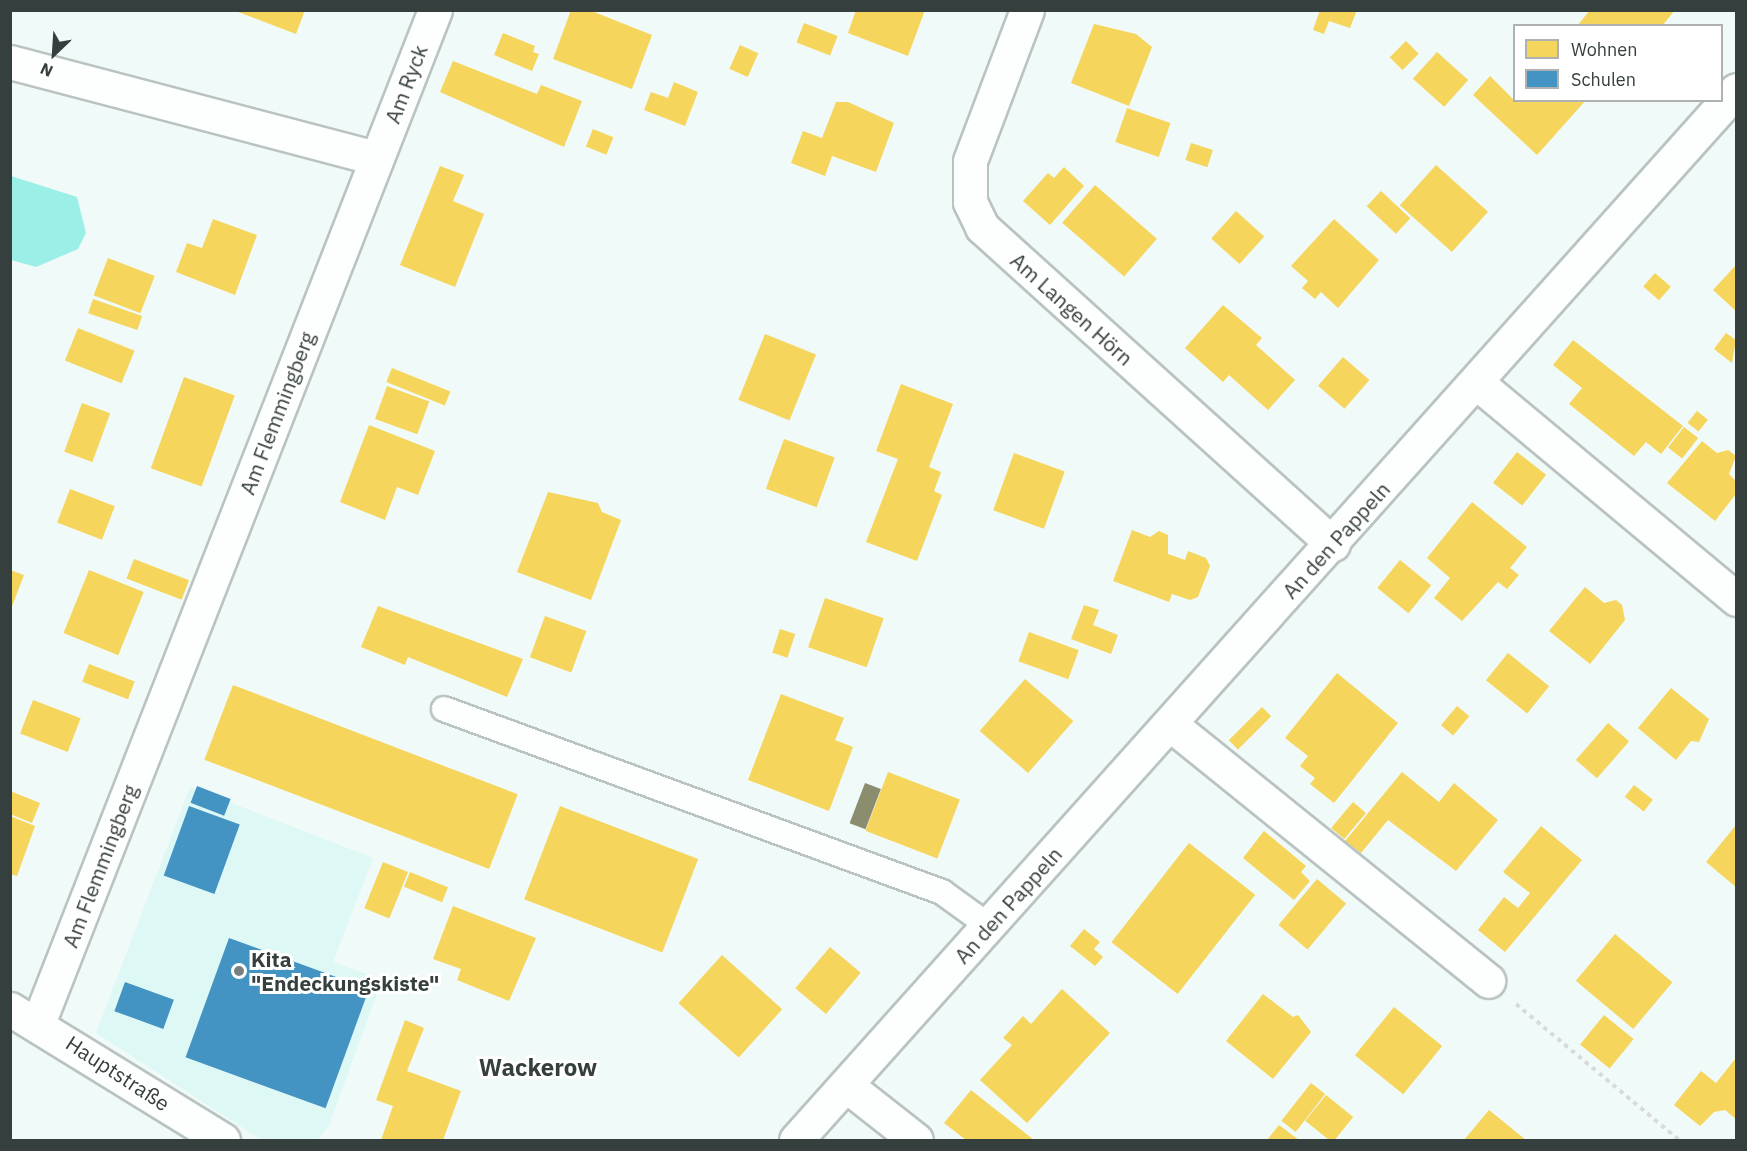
<!DOCTYPE html>
<meta charset="utf-8">
<style>
body{margin:0}
#map{position:relative;width:1747px;height:1151px;overflow:hidden;background:#f0faf8;font-family:"IBM Plex Sans",sans-serif}
div>[style]{position:absolute}
[style*='--x']{left:calc(var(--x)*1px);top:calc(var(--y)*1px);width:calc(var(--w)*1px);rotate:calc(var(--a)*1deg)}
.built>*{inset:0;background:#def8f5}
.water>*{inset:0;background:#9befe7}
.homes>*{inset:0;background:#f6d55c;transform-origin:0 0}
.schools>*{inset:0;background:#4393c3;transform-origin:0 0}
.industry>*{inset:0;background:#8c8c6e;transform-origin:0 0}
.path>*{height:4px;margin-top:-2px;transform-origin:0;background:repeating-linear-gradient(90deg,#d8dbda 0 4.5px,transparent 0 9px)}
.roads{filter:drop-shadow(2px 0 #b9c3c1) drop-shadow(-2px 0 #b9c3c1) drop-shadow(0 2px #b9c3c1) drop-shadow(0 -2px #b9c3c1)}
.lane>*{height:24px;margin:-12px;padding:0 12px;transform-origin:12px;border-radius:12px;background:#fdfefe}
.street>*{height:33px;margin:-16.5px;padding:0 16.5px;transform-origin:16.5px;border-radius:16.5px;background:#fdfefe}
.secondary>*{height:33px;margin:-16.5px;padding:0 16.5px;transform-origin:16.5px;border-radius:16.5px;background:#fdfefe}
.dots>*{width:16px;height:16px;translate:-50% -50%;box-sizing:border-box;border:3px solid #fff;border-radius:50%}
span{translate:-50% -50%;white-space:nowrap;text-align:center;line-height:1.15;-webkit-text-stroke:6px #fff;paint-order:stroke}
.street-label{font-size:21px;color:#343f3e}
.poi-label{font-size:21px;color:#343f3e;font-weight:700}
.left{translate:0 -50%;text-align:left}
.quarter-label{font-size:24px;color:#343f3e;font-weight:700}
.frame{position:absolute;inset:0;border:12px solid #343f3e;pointer-events:none}
.legend{position:absolute;left:1513px;top:24px;width:210px;height:78px;box-sizing:border-box;background:#fff;border:2px solid #aeb2b2;margin:0;padding:8px 10px;list-style:none;font-size:18px;color:#343f3e}
.legend li{display:flex;align-items:center;gap:12px;height:30px}
.legend b{width:30px;border:2px solid #aeb2b2}
.north{position:absolute;left:24px;top:24px;width:60px;height:60px;-webkit-text-stroke:4px #fff;paint-order:stroke;rotate:205deg;font-size:16px;font-weight:700;line-height:24px;text-align:center;color:#343f3e}
.north::after{content:'';display:block;margin:auto;width:21px;height:27px;background:#343f3e;clip-path:polygon(50% 0,100% 100%,50% 72%,0 100%)}
</style>
<div id="map">
<div class="built">
<div style="clip-path:polygon(190px 787px,373px 858px,333px 962px,382px 980px,329px 1125px,317px 1140px,262px 1140px,96px 1033px)"></div>
</div>
<div class="water">
<div style="clip-path:polygon(11px 176px,77px 197px,86px 233px,78px 249px,36px 267px,11px 260px)"></div>
</div>
<div class="homes">
<div style="clip-path:polygon(233px 10px,305px 10px,296px 34px)"></div>
<div style="clip-path:polygon(571px 10px,589px 10px,652px 35px,632px 89px,553px 59px)"></div>
<div style="clip-path:polygon(856px 10px,925px 10px,908px 56px,848px 33px)"></div>
<div style="clip-path:polygon(1320px 10px,1357px 10px,1350px 28px,1329px 21px,1324px 34px,1313px 30px)"></div>
<div style="clip-path:polygon(1590px 10px,1675px 10px,1662px 26px,1577px 26px)"></div>
<div style="left:804px;top:23px;width:36px;height:21px;rotate:21deg"></div>
<div style="clip-path:polygon(1094px 24px,1136px 34px,1152px 47px,1129px 106px,1071px 83px)"></div>
<div style="clip-path:polygon(503px 33px,535px 46px,533px 52px,539px 54px,532px 71px,494px 55px)"></div>
<div style="left:1406px;top:41px;width:18px;height:23px;rotate:45deg"></div>
<div style="left:740px;top:45px;width:20px;height:26px;rotate:24deg"></div>
<div style="left:1437px;top:52px;width:42px;height:36px;rotate:42deg"></div>
<div style="clip-path:polygon(453px 61px,537px 94px,541px 85px,582px 101px,564px 147px,440px 92px)"></div>
<div style="clip-path:polygon(1490px 76px,1514px 100px,1586px 100px,1537px 155px,1473px 95px)"></div>
<div style="clip-path:polygon(674px 82px,698px 92px,685px 126px,644px 110px,651px 92px,668px 98px)"></div>
<div style="clip-path:polygon(836px 102px,848px 102px,894px 123px,876px 172px,832px 156px,825px 176px,791px 163px,803px 131px,822px 138px)"></div>
<div style="left:1127px;top:108px;width:46px;height:36px;rotate:19deg"></div>
<div style="left:593px;top:129px;width:22px;height:19px;rotate:22deg"></div>
<div style="left:1191px;top:143px;width:23px;height:18px;rotate:18deg"></div>
<div style="left:1436px;top:165px;width:70px;height:54px;rotate:42deg"></div>
<div style="clip-path:polygon(440px 166px,464px 175px,453px 201px,484px 214px,455px 287px,400px 265px)"></div>
<div style="clip-path:polygon(1064px 167px,1084px 186px,1050px 225px,1023px 201px,1048px 173px,1054px 178px)"></div>
<div style="left:1095px;top:185px;width:82px;height:50px;rotate:41deg"></div>
<div style="left:1381px;top:191px;width:40px;height:21px;rotate:43deg"></div>
<div style="left:1236px;top:211px;width:38px;height:37px;rotate:42deg"></div>
<div style="clip-path:polygon(213px 219px,257px 235px,235px 295px,176px 272px,187px 243px,202px 248px)"></div>
<div style="clip-path:polygon(1334px 219px,1379px 260px,1338px 308px,1321px 292px,1315px 299px,1302px 288px,1308px 281px,1291px 266px)"></div>
<div style="left:108px;top:258px;width:50px;height:40px;rotate:21deg"></div>
<div style="clip-path:polygon(1736px 265px,1736px 311px,1713px 290px)"></div>
<div style="left:1655px;top:273px;width:21px;height:18px;rotate:41deg"></div>
<div style="left:93px;top:299px;width:52px;height:15px;rotate:19deg"></div>
<div style="clip-path:polygon(1223px 305px,1262px 338px,1256px 345px,1295px 380px,1268px 410px,1229px 375px,1223px 382px,1185px 348px)"></div>
<div style="left:78px;top:328px;width:61px;height:35px;rotate:22deg"></div>
<div style="clip-path:polygon(1726px 333px,1736px 340px,1732px 363px,1714px 349px)"></div>
<div style="left:765px;top:334px;width:55px;height:71px;rotate:22deg"></div>
<div style="clip-path:polygon(1573px 340px,1683px 426px,1661px 454px,1646px 442px,1634px 456px,1569px 404px,1582px 388px,1553px 365px)"></div>
<div style="left:1343px;top:357px;width:35px;height:38px;rotate:41deg"></div>
<div style="left:392px;top:368px;width:63px;height:15px;rotate:22deg"></div>
<div style="left:184px;top:377px;width:54px;height:97px;rotate:20deg"></div>
<div style="clip-path:polygon(901px 384px,953px 404px,929px 467px,941px 472px,934px 491px,942px 495px,917px 561px,866px 542px,898px 459px,876px 451px)"></div>
<div style="left:387px;top:386px;width:45px;height:35px;rotate:20deg"></div>
<div style="left:82px;top:403px;width:30px;height:52px;rotate:20deg"></div>
<div style="left:1697px;top:411px;width:14px;height:15px;rotate:39deg"></div>
<div style="clip-path:polygon(369px 425px,435px 451px,418px 495px,397px 487px,385px 520px,340px 502px)"></div>
<div style="left:1684px;top:427px;width:18px;height:26px;rotate:38deg"></div>
<div style="left:784px;top:439px;width:54px;height:53px;rotate:20deg"></div>
<div style="clip-path:polygon(1702px 441px,1717px 453px,1728px 450px,1736px 456px,1729px 474px,1736px 481px,1736px 494px,1715px 521px,1667px 483px)"></div>
<div style="left:1517px;top:452px;width:37px;height:39px;rotate:38deg"></div>
<div style="left:1014px;top:453px;width:54px;height:61px;rotate:20deg"></div>
<div style="left:70px;top:489px;width:48px;height:36px;rotate:21deg"></div>
<div style="clip-path:polygon(548px 492px,598px 503px,602px 512px,621px 520px,591px 600px,517px 572px)"></div>
<div style="clip-path:polygon(1472px 502px,1527px 547px,1510px 568px,1519px 575px,1507px 589px,1498px 582px,1462px 621px,1434px 598px,1450px 578px,1427px 558px)"></div>
<div style="clip-path:polygon(1132px 530px,1150px 537px,1159px 531px,1168px 535px,1168px 554px,1185px 560px,1188px 551px,1206px 558px,1210px 566px,1198px 597px,1190px 600px,1172px 594px,1169px 602px,1113px 581px)"></div>
<div style="left:134px;top:559px;width:59px;height:21px;rotate:21deg"></div>
<div style="left:1400px;top:560px;width:40px;height:36px;rotate:39deg"></div>
<div style="clip-path:polygon(10px 570px,24px 575px,11px 609px,10px 609px)"></div>
<div style="left:89px;top:570px;width:59px;height:68px;rotate:22deg"></div>
<div style="clip-path:polygon(1585px 587px,1604px 603px,1616px 600px,1622px 605px,1625px 620px,1590px 664px,1549px 631px)"></div>
<div style="left:825px;top:598px;width:62px;height:52px;rotate:19deg"></div>
<div style="clip-path:polygon(1084px 605px,1099px 610px,1093px 625px,1118px 635px,1111px 654px,1071px 639px)"></div>
<div style="clip-path:polygon(378px 606px,523px 659px,507px 697px,408px 657px,405px 665px,361px 647px)"></div>
<div style="left:545px;top:616px;width:44px;height:44px;rotate:20deg"></div>
<div style="left:780px;top:629px;width:16px;height:25px;rotate:18deg"></div>
<div style="left:1029px;top:632px;width:53px;height:31px;rotate:20deg"></div>
<div style="left:1508px;top:653px;width:53px;height:35px;rotate:39deg"></div>
<div style="left:89px;top:664px;width:49px;height:19px;rotate:21deg"></div>
<div style="clip-path:polygon(1337px 673px,1398px 723px,1334px 803px,1310px 784px,1315px 778px,1300px 766px,1308px 756px,1285px 738px)"></div>
<div style="left:1025px;top:679px;width:64px;height:69px;rotate:41deg"></div>
<div style="left:233px;top:685px;width:305px;height:80px;rotate:21deg"></div>
<div style="clip-path:polygon(1671px 688px,1709px 719px,1699px 742px,1691px 741px,1676px 760px,1638px 728px)"></div>
<div style="clip-path:polygon(781px 694px,844px 718px,835px 740px,853px 747px,829px 811px,748px 780px)"></div>
<div style="left:33px;top:700px;width:51px;height:36px;rotate:21deg"></div>
<div style="left:1457px;top:706px;width:16px;height:25px;rotate:40deg"></div>
<div style="left:1262px;top:707px;width:13px;height:47px;rotate:45deg"></div>
<div style="left:1608px;top:723px;width:28px;height:49px;rotate:41deg"></div>
<div style="left:888px;top:772px;width:77px;height:63px;rotate:21deg"></div>
<div style="clip-path:polygon(1402px 772px,1439px 802px,1454px 783px,1498px 820px,1456px 871px,1388px 820px,1361px 853px,1345px 841px)"></div>
<div style="left:1634px;top:785px;width:24px;height:15px;rotate:38deg"></div>
<div style="clip-path:polygon(10px 791px,40px 803px,32px 823px,10px 814px)"></div>
<div style="left:1353px;top:802px;width:17px;height:34px;rotate:40deg"></div>
<div style="left:560px;top:806px;width:148px;height:100px;rotate:21deg"></div>
<div style="clip-path:polygon(10px 816px,35px 826px,17px 876px,10px 874px)"></div>
<div style="clip-path:polygon(1736px 825px,1736px 887px,1706px 862px)"></div>
<div style="clip-path:polygon(1541px 826px,1582px 860px,1505px 952px,1478px 930px,1504px 897px,1518px 908px,1530px 893px,1503px 872px)"></div>
<div style="clip-path:polygon(1264px 831px,1306px 866px,1301px 872px,1310px 881px,1294px 900px,1243px 858px)"></div>
<div style="left:1189px;top:843px;width:84px;height:126px;rotate:38deg"></div>
<div style="left:383px;top:862px;width:27px;height:50px;rotate:22deg"></div>
<div style="left:410px;top:872px;width:41px;height:16px;rotate:22deg"></div>
<div style="left:1317px;top:879px;width:38px;height:60px;rotate:40deg"></div>
<div style="clip-path:polygon(453px 906px,536px 938px,509px 1001px,457px 980px,461px 969px,433px 959px)"></div>
<div style="clip-path:polygon(1084px 929px,1100px 942px,1094px 949px,1103px 957px,1095px 966px,1070px 946px)"></div>
<div style="left:1615px;top:934px;width:75px;height:61px;rotate:40deg"></div>
<div style="left:830px;top:947px;width:40px;height:54px;rotate:40deg"></div>
<div style="left:722px;top:955px;width:81px;height:65px;rotate:42deg"></div>
<div style="clip-path:polygon(1062px 989px,1110px 1033px,1027px 1123px,980px 1080px,1012px 1045px,1003px 1038px,1023px 1016px,1031px 1024px)"></div>
<div style="clip-path:polygon(1263px 994px,1293px 1017px,1298px 1015px,1311px 1032px,1273px 1079px,1226px 1041px)"></div>
<div style="left:1394px;top:1007px;width:62px;height:62px;rotate:39deg"></div>
<div style="left:1604px;top:1015px;width:38px;height:38px;rotate:39deg"></div>
<div style="clip-path:polygon(405px 1020px,424px 1028px,407px 1071px,461px 1091px,443px 1140px,381px 1140px,393px 1106px,376px 1100px)"></div>
<div style="clip-path:polygon(1736px 1058px,1736px 1119px,1725px 1110px,1714px 1112px,1700px 1126px,1674px 1105px,1701px 1071px,1716px 1083px)"></div>
<div style="left:1311px;top:1083px;width:18px;height:48px;rotate:38deg"></div>
<div style="clip-path:polygon(971px 1090px,1034px 1140px,966px 1140px,944px 1123px)"></div>
<div style="left:1326px;top:1095px;width:35px;height:33px;rotate:39deg"></div>
<div style="clip-path:polygon(1489px 1110px,1526px 1140px,1464px 1140px)"></div>
<div style="clip-path:polygon(1279px 1125px,1299px 1140px,1267px 1140px)"></div>
</div>
<div class="schools">
<div style="left:197px;top:786px;width:36px;height:18px;rotate:21deg"></div>
<div style="left:189px;top:806px;width:54px;height:74px;rotate:20deg"></div>
<div style="left:229px;top:938px;width:149px;height:127px;rotate:20deg"></div>
<div style="left:125px;top:982px;width:52px;height:31px;rotate:20deg"></div>
</div>
<div class="industry">
<div style="left:865px;top:783px;width:17px;height:43px;rotate:21deg"></div>
</div>
<div class="path">
<div style="--x:1516;--y:1004;--w:212;--a:39.8"></div>
</div>
<div class="roads">
<div class="lane">
<div style="--x:444;--y:709;--w:531;--a:20.18"></div>
<div style="--x:942;--y:892;--w:58;--a:35.9"></div>
</div>
<div class="street">
<div style="--x:1027;--y:10;--w:161;--a:110.7"></div>
<div style="--x:970;--y:161;--w:41;--a:90"></div>
<div style="--x:970;--y:202;--w:28;--a:64"></div>
<div style="--x:982;--y:227;--w:473;--a:42.1"></div>
<div style="--x:10;--y:62;--w:379;--a:14.7"></div>
<div style="--x:1476;--y:382;--w:339;--a:39.8"></div>
<div style="--x:1170;--y:724;--w:409;--a:38.9"></div>
<div style="--x:39;--y:1021;--w:1086;--a:-68.61"></div>
<div style="--x:846;--y:1085;--w:89;--a:38.2"></div>
<div style="--x:796;--y:1140;--w:1409;--a:-48.16"></div>
</div>
<div class="secondary">
<div style="--x:10;--y:1009;--w:250;--a:31.6"></div>
</div>
</div>
<div class="dots">
<div style="left:239px;top:971px;background:#76807f"></div>
</div>
<div class="street-label">
<span style="left:406px;top:84px;rotate:-69deg">Am Ryck</span>
<span style="left:1072px;top:309px;rotate:42deg">Am Langen Hörn</span>
<span style="left:277px;top:413px;rotate:-69deg">Am Flemmingberg</span>
<span style="left:1336px;top:540px;rotate:-48deg">An den Pappeln</span>
<span style="left:100px;top:866px;rotate:-69deg">Am Flemmingberg</span>
<span style="left:1008px;top:905px;rotate:-48deg">An den Pappeln</span>
<span style="left:118px;top:1073px;rotate:33deg">Hauptstraße</span>
</div>
<div class="poi-label">
<span class="left" style="left:251px;top:971px">Kita<br>"Endeckungskiste"</span>
</div>
<div class="quarter-label">
<span style="left:538px;top:1068px">Wackerow</span>
</div>
<div class="frame"></div>
<ul class="legend">
<li><b style="height:16px;background:#f6d55c"></b>Wohnen</li>
<li><b style="height:16px;background:#4393c3"></b>Schulen</li>
</ul>
<div class="north">N</div>
</div>
